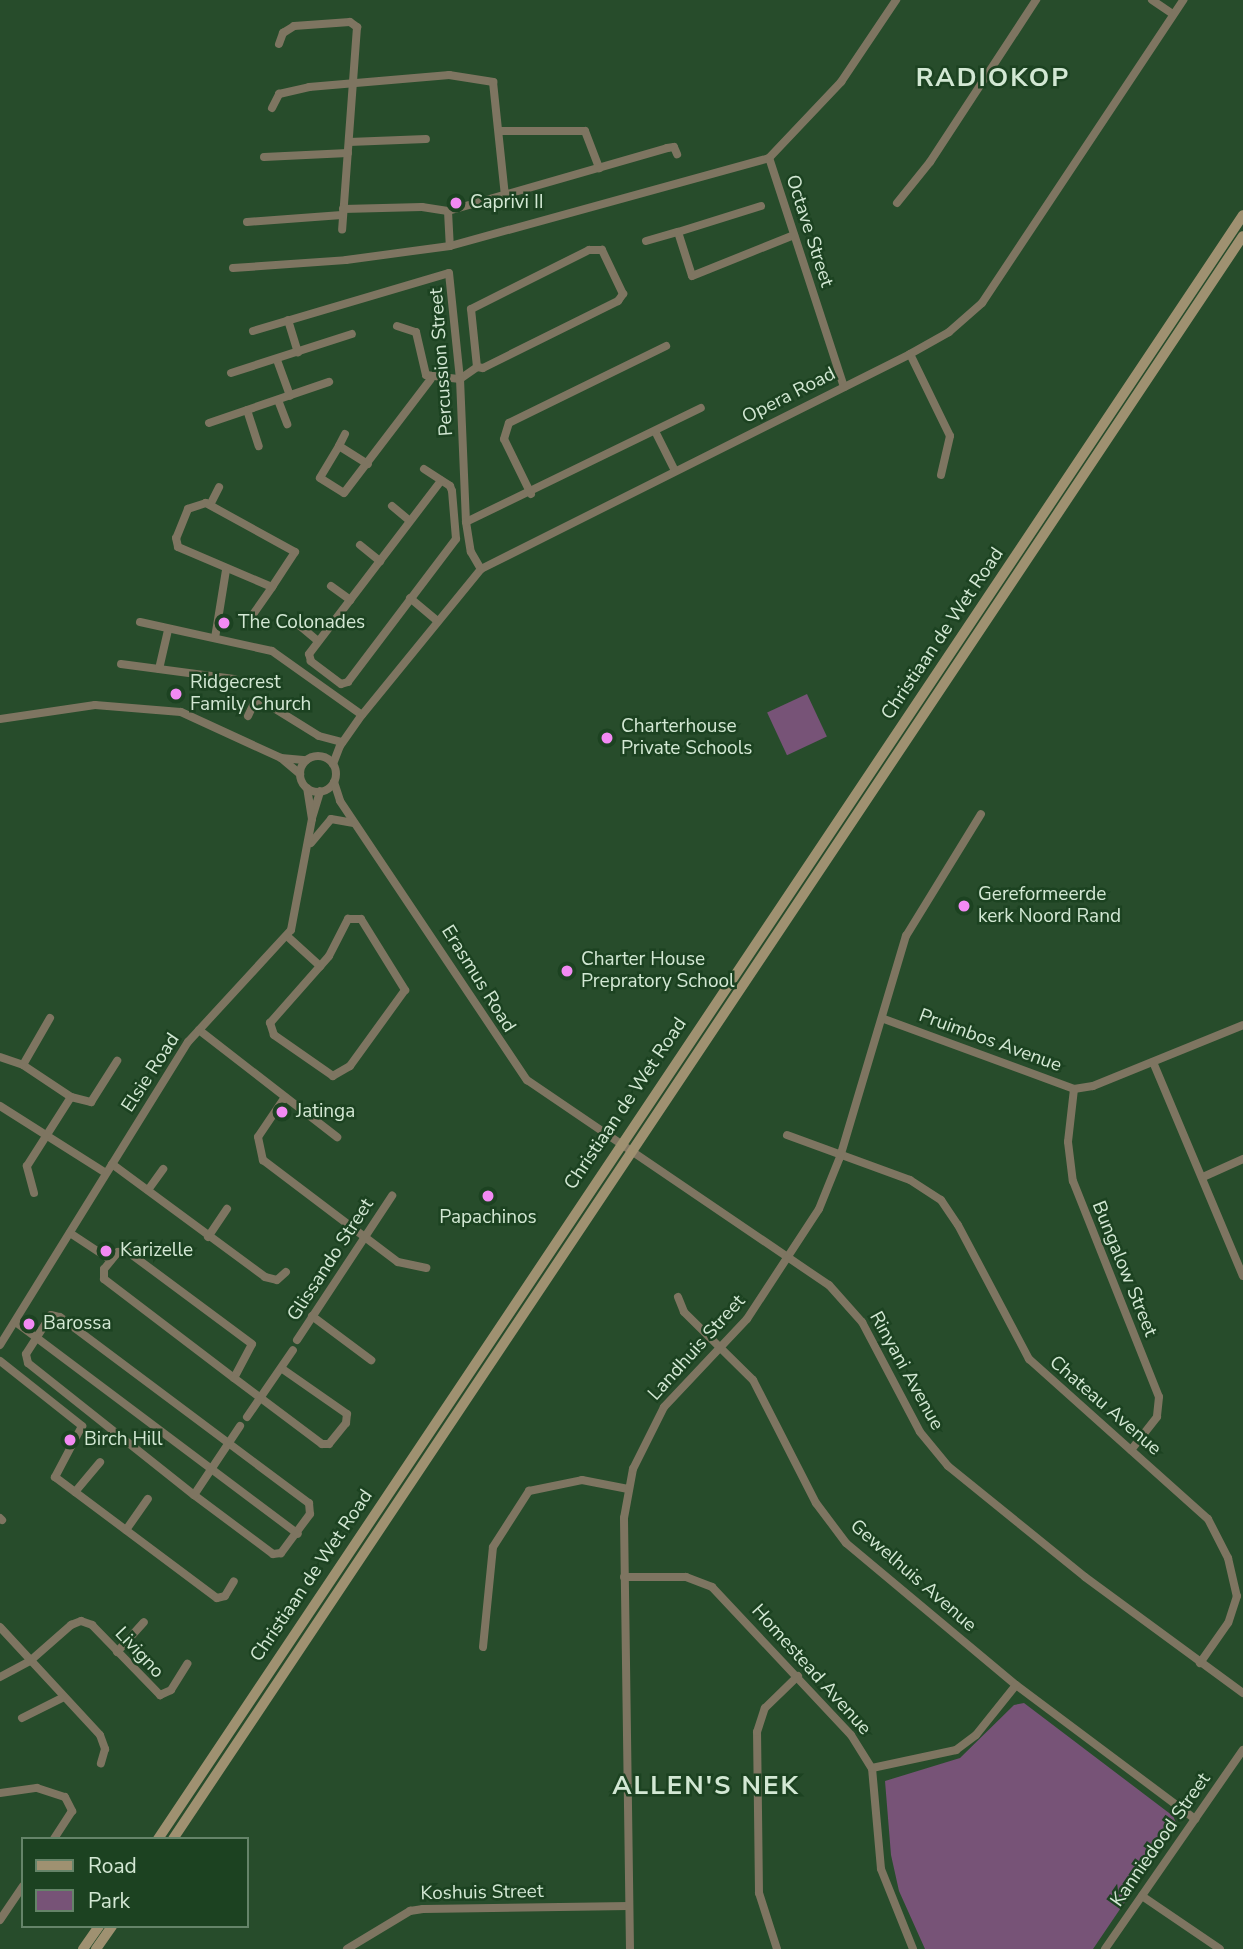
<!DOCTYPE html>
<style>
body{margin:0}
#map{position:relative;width:1243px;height:1949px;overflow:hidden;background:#274c2b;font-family:"Nunito Sans",sans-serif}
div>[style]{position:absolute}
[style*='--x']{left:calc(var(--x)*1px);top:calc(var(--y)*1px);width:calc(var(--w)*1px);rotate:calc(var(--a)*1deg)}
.green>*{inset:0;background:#775377;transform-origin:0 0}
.street>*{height:8px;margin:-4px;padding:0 4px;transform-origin:4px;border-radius:4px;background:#7e7561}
.street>.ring{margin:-4px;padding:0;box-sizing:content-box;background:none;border:8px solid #7e7561;border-radius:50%}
.secondary>*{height:10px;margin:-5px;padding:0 5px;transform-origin:5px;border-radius:5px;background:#9f9171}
.dots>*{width:19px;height:19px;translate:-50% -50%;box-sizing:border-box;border:4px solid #1c4221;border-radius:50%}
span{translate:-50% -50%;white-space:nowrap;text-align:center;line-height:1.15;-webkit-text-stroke:5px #1c4221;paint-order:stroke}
.poi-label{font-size:19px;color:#d3e8d4}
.left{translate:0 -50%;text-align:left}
.street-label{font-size:19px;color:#d3e8d4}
.district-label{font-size:26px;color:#d3e8d4;font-weight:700;letter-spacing:2px}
.legend{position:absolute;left:21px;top:1837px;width:228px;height:91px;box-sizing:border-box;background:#1c4221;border:2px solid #658469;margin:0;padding:9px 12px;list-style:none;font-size:21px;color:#d3e8d4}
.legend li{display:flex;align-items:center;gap:14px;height:35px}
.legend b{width:35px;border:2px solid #658469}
</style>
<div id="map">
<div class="green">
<div style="left:807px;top:694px;width:47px;height:44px;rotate:65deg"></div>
<div style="clip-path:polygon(1024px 1703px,1173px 1816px,1177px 1825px,1093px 1949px,925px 1949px,899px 1891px,891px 1855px,885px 1781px,960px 1758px,1014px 1705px)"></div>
</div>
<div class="street">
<div style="--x:1152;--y:0;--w:25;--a:34"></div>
<div style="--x:279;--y:44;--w:12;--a:-70"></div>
<div style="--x:283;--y:33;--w:13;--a:-32"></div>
<div style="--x:294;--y:26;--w:56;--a:-4.1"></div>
<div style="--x:350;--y:22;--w:9;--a:36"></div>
<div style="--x:357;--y:27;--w:203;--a:94.2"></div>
<div style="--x:272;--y:108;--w:16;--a:-63"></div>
<div style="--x:279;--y:94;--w:31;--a:-13"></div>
<div style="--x:309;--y:87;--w:141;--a:-4.9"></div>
<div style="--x:449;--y:75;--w:45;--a:9"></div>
<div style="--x:493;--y:82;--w:115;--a:84"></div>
<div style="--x:500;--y:131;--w:85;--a:0"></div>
<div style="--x:585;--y:131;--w:40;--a:69"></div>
<div style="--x:349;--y:142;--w:77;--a:-2.2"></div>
<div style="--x:264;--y:157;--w:84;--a:-2.7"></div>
<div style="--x:897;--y:203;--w:53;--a:-51.2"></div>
<div style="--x:930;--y:162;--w:194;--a:-56.8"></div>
<div style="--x:761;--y:206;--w:87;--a:162.6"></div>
<div style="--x:678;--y:232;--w:46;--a:72.3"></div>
<div style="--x:692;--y:276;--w:110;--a:-21.9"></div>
<div style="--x:343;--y:209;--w:79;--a:-1.5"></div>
<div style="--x:422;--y:207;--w:26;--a:9"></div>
<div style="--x:448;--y:211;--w:228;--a:-16"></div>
<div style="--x:667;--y:148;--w:7;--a:-8"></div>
<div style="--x:674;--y:147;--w:8;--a:67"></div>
<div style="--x:448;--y:211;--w:35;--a:87"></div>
<div style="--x:247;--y:222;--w:95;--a:-4.2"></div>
<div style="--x:646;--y:241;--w:33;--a:-16"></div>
<div style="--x:233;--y:268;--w:113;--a:-4"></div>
<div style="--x:346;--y:260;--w:105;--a:-7.7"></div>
<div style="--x:450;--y:246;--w:331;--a:-15.4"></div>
<div style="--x:288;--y:320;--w:34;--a:73"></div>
<div style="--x:397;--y:326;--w:20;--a:18"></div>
<div style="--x:416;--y:332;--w:44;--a:76.9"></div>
<div style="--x:426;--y:375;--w:34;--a:7"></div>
<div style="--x:460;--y:379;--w:21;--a:-35"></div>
<div style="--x:477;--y:367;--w:6;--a:9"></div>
<div style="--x:483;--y:368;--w:151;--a:-26.4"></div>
<div style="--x:618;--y:301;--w:9;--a:-54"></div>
<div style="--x:623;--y:294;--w:49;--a:-115.5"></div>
<div style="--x:602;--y:250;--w:13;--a:180"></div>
<div style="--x:589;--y:250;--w:132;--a:153.4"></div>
<div style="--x:471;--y:309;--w:58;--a:84.1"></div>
<div style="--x:253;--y:331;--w:204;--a:-16.5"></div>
<div style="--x:449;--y:273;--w:107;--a:84.1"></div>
<div style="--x:460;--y:379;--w:143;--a:87.6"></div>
<div style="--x:466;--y:522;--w:30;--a:81"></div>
<div style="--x:471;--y:552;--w:20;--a:60"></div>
<div style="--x:910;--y:354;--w:91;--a:64"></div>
<div style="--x:950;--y:436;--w:40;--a:103"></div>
<div style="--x:277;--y:360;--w:38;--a:70"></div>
<div style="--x:231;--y:373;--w:127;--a:-17.9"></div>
<div style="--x:844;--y:387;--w:241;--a:-108.1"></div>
<div style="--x:769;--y:158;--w:105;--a:-46.5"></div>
<div style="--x:841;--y:82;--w:99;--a:-56.1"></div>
<div style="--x:278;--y:400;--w:26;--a:69"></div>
<div style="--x:247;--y:410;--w:38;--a:72"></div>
<div style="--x:209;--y:423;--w:127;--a:-18.9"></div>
<div style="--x:656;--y:433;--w:42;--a:63.4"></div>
<div style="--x:345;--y:434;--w:13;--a:117"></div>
<div style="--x:339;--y:446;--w:34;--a:32"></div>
<div style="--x:339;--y:446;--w:37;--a:121"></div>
<div style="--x:320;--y:478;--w:28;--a:32"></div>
<div style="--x:344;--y:493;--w:143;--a:-52.7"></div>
<div style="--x:424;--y:469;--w:31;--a:33"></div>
<div style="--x:450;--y:486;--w:5;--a:68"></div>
<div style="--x:452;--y:491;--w:48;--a:85.2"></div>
<div style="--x:456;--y:539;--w:179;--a:127.1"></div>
<div style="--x:348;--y:682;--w:7;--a:164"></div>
<div style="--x:341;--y:684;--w:38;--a:-143"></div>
<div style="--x:311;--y:661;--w:7;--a:-106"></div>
<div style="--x:309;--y:654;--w:218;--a:-52.7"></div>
<div style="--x:531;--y:494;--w:61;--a:-116.1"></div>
<div style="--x:504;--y:439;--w:17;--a:-73"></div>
<div style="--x:509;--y:423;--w:175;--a:-26.1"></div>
<div style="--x:210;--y:505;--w:20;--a:-63"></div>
<div style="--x:392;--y:506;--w:23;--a:40"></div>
<div style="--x:466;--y:522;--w:261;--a:-25.9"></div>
<div style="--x:360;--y:545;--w:26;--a:39"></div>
<div style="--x:331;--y:586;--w:24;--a:36"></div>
<div style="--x:410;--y:598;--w:34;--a:40"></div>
<div style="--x:254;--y:613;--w:32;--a:-55"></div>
<div style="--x:272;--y:587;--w:42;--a:-56.7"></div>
<div style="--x:295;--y:552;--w:102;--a:-151.2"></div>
<div style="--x:206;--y:503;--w:19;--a:162"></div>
<div style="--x:188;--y:509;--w:31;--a:112"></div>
<div style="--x:176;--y:538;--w:9;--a:77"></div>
<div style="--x:178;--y:547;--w:102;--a:23.1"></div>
<div style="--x:140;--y:622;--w:135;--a:12.4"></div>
<div style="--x:272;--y:651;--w:110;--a:35.4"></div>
<div style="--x:300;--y:626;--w:23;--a:40"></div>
<div style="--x:215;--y:638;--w:69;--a:-80.8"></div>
<div style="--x:121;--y:664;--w:114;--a:7.6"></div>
<div style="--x:159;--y:669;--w:40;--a:-77"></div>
<div style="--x:248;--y:716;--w:17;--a:-65"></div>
<div style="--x:255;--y:701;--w:6;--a:-9"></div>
<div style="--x:261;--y:700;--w:68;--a:31.8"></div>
<div style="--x:319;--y:736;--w:24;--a:15"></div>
<div style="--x:0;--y:719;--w:96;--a:-8.4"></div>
<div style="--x:95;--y:705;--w:86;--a:4.7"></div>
<div style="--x:181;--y:712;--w:110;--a:24.7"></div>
<div style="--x:281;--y:758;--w:25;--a:40"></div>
<div class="ring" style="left:300px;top:756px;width:28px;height:28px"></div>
<div style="--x:281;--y:758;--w:25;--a:5"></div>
<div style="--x:333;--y:764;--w:19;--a:-69"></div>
<div style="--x:340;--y:746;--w:38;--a:-55"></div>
<div style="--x:362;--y:715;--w:188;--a:-50.8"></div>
<div style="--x:481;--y:569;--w:480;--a:-26.6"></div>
<div style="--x:910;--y:354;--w:45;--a:-29.4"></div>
<div style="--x:949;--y:332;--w:44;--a:-41.3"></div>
<div style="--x:982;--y:303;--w:364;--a:-56.4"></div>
<div style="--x:334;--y:782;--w:20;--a:72"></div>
<div style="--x:340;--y:801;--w:336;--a:56.2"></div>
<div style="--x:527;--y:1080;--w:365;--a:34.2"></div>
<div style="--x:829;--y:1285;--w:50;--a:48.3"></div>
<div style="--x:862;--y:1322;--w:124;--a:62.2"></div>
<div style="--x:920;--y:1432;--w:44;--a:50.5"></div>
<div style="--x:948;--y:1466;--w:176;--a:39"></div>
<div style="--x:1085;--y:1577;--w:196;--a:36.3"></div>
<div style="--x:312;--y:818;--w:28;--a:-73"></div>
<div style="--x:311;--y:843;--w:31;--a:-50"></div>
<div style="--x:331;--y:819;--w:23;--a:10"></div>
<div style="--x:348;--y:919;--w:13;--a:0"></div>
<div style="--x:361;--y:919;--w:84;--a:58.2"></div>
<div style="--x:405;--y:990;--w:94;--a:125.9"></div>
<div style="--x:350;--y:1066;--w:20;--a:150"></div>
<div style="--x:333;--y:1076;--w:72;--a:-145.2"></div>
<div style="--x:274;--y:1035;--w:13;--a:-108"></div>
<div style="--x:270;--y:1023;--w:89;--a:-48.6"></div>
<div style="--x:329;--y:956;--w:42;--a:-62.8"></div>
<div style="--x:287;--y:936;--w:45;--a:42.3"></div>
<div style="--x:50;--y:1018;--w:54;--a:119.9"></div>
<div style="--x:23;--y:1065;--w:58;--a:33.7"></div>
<div style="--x:71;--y:1097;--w:21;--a:14"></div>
<div style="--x:91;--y:1102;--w:49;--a:-57.6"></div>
<div style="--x:884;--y:1019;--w:202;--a:20.2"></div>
<div style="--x:1074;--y:1089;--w:19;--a:-9"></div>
<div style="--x:1093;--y:1086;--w:162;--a:-22.1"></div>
<div style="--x:199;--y:1030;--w:175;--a:37.8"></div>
<div style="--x:0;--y:1057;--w:24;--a:19"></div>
<div style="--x:1153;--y:1062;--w:232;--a:67.2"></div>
<div style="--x:1074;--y:1089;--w:53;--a:96.5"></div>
<div style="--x:1068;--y:1142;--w:39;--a:83"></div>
<div style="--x:1073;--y:1181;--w:232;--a:68.3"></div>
<div style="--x:1159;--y:1397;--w:20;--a:96"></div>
<div style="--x:1157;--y:1417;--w:42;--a:128.2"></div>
<div style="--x:285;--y:1097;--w:48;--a:124"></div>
<div style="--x:258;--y:1137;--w:24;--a:78"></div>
<div style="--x:263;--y:1160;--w:169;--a:37.1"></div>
<div style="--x:398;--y:1262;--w:29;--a:12"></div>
<div style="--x:0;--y:1106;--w:125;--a:32.3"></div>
<div style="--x:787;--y:1135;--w:131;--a:20.1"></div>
<div style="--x:910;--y:1180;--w:37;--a:33"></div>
<div style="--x:941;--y:1200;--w:30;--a:56"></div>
<div style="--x:958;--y:1225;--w:152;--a:62.1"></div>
<div style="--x:1029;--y:1359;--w:240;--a:41.8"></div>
<div style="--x:1208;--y:1519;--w:44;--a:62.9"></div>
<div style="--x:1228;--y:1558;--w:39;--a:77"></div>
<div style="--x:1237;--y:1596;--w:28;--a:108"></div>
<div style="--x:1228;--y:1623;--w:49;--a:125"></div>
<div style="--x:112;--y:1164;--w:190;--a:36.4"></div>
<div style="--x:265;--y:1277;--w:12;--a:14"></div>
<div style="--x:277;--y:1280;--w:12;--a:-42"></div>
<div style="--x:1203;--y:1177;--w:44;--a:-24.2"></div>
<div style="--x:148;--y:1190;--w:26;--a:-54"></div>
<div style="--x:34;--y:1193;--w:28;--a:-105"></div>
<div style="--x:27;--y:1166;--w:82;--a:-57.5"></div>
<div style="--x:70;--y:1233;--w:49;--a:33.4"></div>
<div style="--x:208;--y:1237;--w:34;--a:-56"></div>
<div style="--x:678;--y:1297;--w:16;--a:68"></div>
<div style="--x:684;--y:1312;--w:97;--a:44.6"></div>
<div style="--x:753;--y:1380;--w:138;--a:62.9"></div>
<div style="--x:816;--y:1503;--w:50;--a:53.1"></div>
<div style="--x:846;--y:1543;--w:222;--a:39.9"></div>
<div style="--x:1016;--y:1685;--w:224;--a:36.8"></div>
<div style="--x:51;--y:1315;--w:9;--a:13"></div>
<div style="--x:60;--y:1317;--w:311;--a:36.8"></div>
<div style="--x:309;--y:1503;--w:11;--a:85"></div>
<div style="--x:310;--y:1514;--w:49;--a:126.6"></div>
<div style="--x:281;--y:1553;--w:8;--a:173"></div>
<div style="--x:273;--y:1554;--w:99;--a:-143.2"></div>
<div style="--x:194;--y:1495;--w:212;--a:-141.5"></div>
<div style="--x:28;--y:1363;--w:9;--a:-103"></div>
<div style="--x:26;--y:1354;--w:46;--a:-57.3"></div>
<div style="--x:312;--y:1316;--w:74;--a:36.7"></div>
<div style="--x:17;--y:1323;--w:351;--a:36.9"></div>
<div style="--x:297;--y:1340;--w:173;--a:-56.6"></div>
<div style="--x:0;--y:1345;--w:357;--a:-58.2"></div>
<div style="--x:188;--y:1042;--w:152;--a:-47.4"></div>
<div style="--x:291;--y:930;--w:113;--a:-79.3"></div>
<div style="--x:312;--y:819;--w:31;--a:-99"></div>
<div style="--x:0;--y:1361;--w:105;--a:38.4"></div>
<div style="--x:82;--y:1426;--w:58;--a:117.9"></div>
<div style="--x:55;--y:1477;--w:202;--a:36.8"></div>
<div style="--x:217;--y:1598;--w:8;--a:-14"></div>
<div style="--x:225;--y:1596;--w:17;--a:-59"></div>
<div style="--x:234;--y:1378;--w:38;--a:-62"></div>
<div style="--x:252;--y:1344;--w:154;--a:-143.4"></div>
<div style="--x:128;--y:1252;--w:10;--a:180"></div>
<div style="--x:118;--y:1252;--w:22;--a:129"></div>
<div style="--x:104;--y:1269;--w:10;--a:90"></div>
<div style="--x:104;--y:1279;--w:163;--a:37.3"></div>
<div style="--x:234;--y:1378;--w:110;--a:36.9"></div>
<div style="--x:322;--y:1444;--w:7;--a:0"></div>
<div style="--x:329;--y:1444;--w:27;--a:-51"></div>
<div style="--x:346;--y:1423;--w:9;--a:-84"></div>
<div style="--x:347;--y:1414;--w:80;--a:-145.1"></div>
<div style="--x:247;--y:1417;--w:81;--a:-55.5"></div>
<div style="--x:75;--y:1492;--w:39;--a:-50"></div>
<div style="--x:194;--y:1495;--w:83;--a:-56.3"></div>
<div style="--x:0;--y:1518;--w:3;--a:45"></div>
<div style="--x:126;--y:1530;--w:38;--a:-55"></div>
<div style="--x:624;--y:1577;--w:62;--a:0"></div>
<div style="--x:686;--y:1577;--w:28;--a:21"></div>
<div style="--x:712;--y:1587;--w:203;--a:46.8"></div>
<div style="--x:851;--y:1735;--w:39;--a:58"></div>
<div style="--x:872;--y:1768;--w:101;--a:84.9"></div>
<div style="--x:881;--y:1869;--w:86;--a:68.2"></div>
<div style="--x:0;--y:1627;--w:147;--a:47.2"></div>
<div style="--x:100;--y:1735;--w:15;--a:70"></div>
<div style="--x:105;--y:1749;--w:15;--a:106"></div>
<div style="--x:483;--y:1647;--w:100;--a:-84.3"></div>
<div style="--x:493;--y:1547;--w:67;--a:-57.3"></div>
<div style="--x:529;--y:1491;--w:54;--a:-11.7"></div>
<div style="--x:582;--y:1480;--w:47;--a:11.1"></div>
<div style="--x:117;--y:1652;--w:40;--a:-48"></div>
<div style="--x:0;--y:1677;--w:34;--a:-28"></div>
<div style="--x:30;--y:1661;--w:55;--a:-41.3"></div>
<div style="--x:71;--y:1625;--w:11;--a:-22"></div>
<div style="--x:81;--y:1621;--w:12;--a:20"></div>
<div style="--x:92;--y:1625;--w:98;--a:45.8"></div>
<div style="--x:160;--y:1695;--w:12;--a:-24"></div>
<div style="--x:171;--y:1690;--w:31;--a:-58"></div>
<div style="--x:22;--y:1718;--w:45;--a:-26.6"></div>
<div style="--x:872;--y:1768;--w:86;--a:-12.1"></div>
<div style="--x:956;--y:1750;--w:25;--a:-37"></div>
<div style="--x:976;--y:1735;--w:64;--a:-51.3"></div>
<div style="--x:0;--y:1793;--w:37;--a:-8"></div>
<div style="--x:37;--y:1788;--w:29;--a:18"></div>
<div style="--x:65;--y:1797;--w:16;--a:63"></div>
<div style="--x:72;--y:1811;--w:33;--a:123"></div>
<div style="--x:1142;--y:1896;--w:94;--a:34.2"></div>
<div style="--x:0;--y:1920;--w:41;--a:-55.9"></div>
<div style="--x:347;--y:1949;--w:74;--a:-31.1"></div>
<div style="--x:410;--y:1911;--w:13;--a:-9"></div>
<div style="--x:423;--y:1909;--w:206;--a:-0.8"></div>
<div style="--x:630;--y:1949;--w:431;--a:-90.8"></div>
<div style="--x:624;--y:1518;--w:50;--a:-79.6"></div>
<div style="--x:633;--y:1469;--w:69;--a:-63.4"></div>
<div style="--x:664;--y:1407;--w:121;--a:-46.7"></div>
<div style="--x:747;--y:1319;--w:131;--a:-56.8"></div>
<div style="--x:819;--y:1209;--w:56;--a:-68"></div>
<div style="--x:840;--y:1157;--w:231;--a:-73.4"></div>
<div style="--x:906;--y:936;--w:143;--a:-58.4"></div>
<div style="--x:777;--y:1949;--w:59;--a:-107.8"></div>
<div style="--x:759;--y:1893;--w:161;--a:-90.7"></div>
<div style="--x:757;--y:1732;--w:25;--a:-72"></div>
<div style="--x:765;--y:1708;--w:46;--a:-44.1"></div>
<div style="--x:1105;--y:1949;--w:242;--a:-55.3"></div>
</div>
<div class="secondary">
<div style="--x:158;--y:1839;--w:1953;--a:-56.25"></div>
<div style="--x:173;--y:1839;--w:1927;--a:-56.28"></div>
<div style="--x:83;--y:1949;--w:28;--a:-55"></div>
<div style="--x:96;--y:1949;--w:28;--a:-55"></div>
</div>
<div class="dots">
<div style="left:456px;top:203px;background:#f28af3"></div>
<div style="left:224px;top:623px;background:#f28af3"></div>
<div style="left:176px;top:694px;background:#f28af3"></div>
<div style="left:607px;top:738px;background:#f28af3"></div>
<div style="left:964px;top:906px;background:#f28af3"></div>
<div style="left:567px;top:971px;background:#f28af3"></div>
<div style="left:282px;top:1112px;background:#f28af3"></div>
<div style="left:488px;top:1196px;background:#f28af3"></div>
<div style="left:106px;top:1251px;background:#f28af3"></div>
<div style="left:29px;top:1324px;background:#f28af3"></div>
<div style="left:70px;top:1440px;background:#f28af3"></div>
</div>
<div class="poi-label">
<span class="left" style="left:470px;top:203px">Caprivi II</span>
<span class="left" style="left:238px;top:623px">The Colonades</span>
<span class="left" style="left:190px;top:694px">Ridgecrest<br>Family Church</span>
<span class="left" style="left:621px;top:738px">Charterhouse<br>Private Schools</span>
<span class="left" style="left:978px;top:906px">Gereformeerde<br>kerk Noord Rand</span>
<span class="left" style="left:581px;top:971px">Charter House<br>Prepratory School</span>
<span class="left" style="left:296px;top:1112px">Jatinga</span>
<span style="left:488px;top:1218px">Papachinos</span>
<span class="left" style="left:120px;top:1251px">Karizelle</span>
<span class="left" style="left:43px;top:1324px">Barossa</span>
<span class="left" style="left:84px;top:1440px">Birch Hill</span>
</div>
<div class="street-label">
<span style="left:809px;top:231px;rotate:72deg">Octave Street</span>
<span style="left:442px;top:362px;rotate:-94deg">Percussion Street</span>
<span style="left:789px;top:396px;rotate:-27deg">Opera Road</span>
<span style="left:943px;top:634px;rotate:-56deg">Christiaan de Wet Road</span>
<span style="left:478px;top:979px;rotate:58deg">Erasmus Road</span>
<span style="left:990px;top:1041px;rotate:20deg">Pruimbos Avenue</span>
<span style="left:151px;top:1073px;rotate:-57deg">Elsie Road</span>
<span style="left:626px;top:1104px;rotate:-56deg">Christiaan de Wet Road</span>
<span style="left:331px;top:1260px;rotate:-57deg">Glissando Street</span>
<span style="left:1124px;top:1269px;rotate:68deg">Bungalow Street</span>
<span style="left:697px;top:1348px;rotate:-48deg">Landhuis Street</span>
<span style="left:906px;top:1371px;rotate:61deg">Rinyani Avenue</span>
<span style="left:1105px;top:1406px;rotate:41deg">Chateau Avenue</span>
<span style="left:312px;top:1576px;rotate:-56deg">Christiaan de Wet Road</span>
<span style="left:913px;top:1576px;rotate:41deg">Gewelhuis Avenue</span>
<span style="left:139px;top:1653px;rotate:47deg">Livigno</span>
<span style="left:811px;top:1670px;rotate:48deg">Homestead Avenue</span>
<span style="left:1161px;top:1840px;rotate:-55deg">Kanniedood Street</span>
<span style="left:482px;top:1893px;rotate:-1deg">Koshuis Street</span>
</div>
<div class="district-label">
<span style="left:993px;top:78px">RADIOKOP</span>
<span style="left:706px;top:1786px">ALLEN'S NEK</span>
</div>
<ul class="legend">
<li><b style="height:9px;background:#9f9171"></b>Road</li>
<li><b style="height:19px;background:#775377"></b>Park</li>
</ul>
</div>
